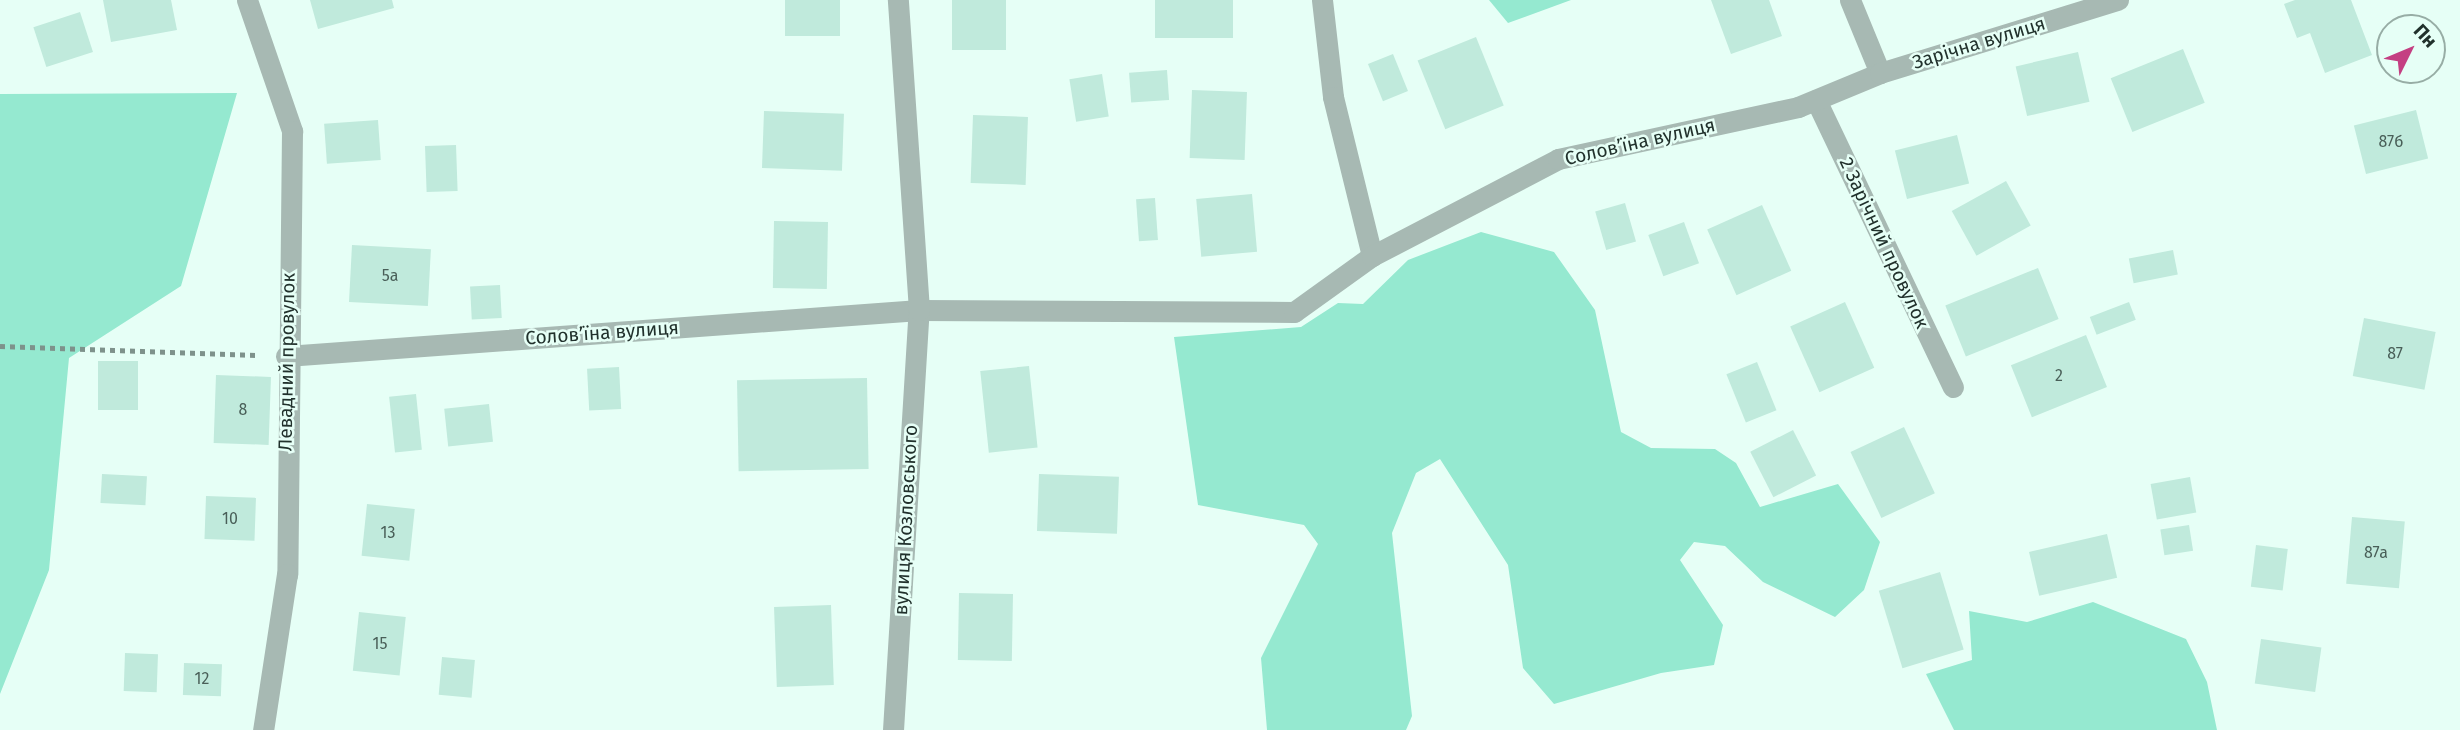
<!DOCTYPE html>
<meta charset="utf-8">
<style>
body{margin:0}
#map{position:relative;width:2460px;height:730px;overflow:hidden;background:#e6fff6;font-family:"Fira Sans",sans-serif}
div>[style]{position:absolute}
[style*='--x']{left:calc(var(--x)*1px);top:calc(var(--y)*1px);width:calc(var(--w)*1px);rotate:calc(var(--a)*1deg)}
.green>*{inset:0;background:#95e9d0}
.building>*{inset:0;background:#c0eadc;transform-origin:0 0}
.path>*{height:4.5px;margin-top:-2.25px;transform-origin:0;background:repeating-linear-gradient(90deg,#7e928b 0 5px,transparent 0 10px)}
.street>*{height:21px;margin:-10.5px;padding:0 10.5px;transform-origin:10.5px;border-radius:10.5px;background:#a7b9b3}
span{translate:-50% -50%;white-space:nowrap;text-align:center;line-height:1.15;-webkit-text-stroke:5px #e6fff6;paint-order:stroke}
.number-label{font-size:16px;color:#495f58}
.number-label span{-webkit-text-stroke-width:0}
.street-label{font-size:19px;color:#21312c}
.north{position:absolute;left:2376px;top:14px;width:70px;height:70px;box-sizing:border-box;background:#e6fff6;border:2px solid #97ada5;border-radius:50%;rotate:47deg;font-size:19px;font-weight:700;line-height:28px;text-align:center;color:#21312c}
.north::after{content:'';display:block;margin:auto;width:24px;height:32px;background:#c43f82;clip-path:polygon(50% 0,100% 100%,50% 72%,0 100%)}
</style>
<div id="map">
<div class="green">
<div style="clip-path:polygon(1489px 0,1571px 0,1508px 23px)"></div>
<div style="clip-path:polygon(237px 93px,181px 286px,69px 358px,49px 570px,0 694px,0 94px)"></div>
<div style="clip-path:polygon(1481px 232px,1554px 252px,1595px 310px,1621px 432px,1651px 448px,1715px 449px,1736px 463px,1760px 507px,1838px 484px,1880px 542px,1864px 590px,1835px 617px,1763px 582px,1725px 546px,1694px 542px,1680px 560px,1723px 625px,1714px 665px,1661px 673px,1554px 704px,1523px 668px,1508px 565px,1440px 459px,1416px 473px,1392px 533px,1412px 716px,1406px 730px,1267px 730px,1261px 658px,1318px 544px,1304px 525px,1198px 505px,1174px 337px,1301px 327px,1338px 303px,1363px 304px,1408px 260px)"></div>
<div style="clip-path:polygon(2093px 602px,2186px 639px,2207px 682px,2217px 730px,1954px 730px,1926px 674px,1972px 660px,1969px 611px,2027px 622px)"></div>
</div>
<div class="building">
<div style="clip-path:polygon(103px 0,171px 0,177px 30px,111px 42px)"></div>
<div style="clip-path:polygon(310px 0,392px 0,394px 8px,318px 29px)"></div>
<div style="left:785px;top:0;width:55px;height:36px"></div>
<div style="left:952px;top:0;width:54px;height:50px"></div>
<div style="left:1155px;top:0;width:78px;height:38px"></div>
<div style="clip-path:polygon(1711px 0,1769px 0,1782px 36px,1731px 54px)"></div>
<div style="clip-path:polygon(2295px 0,2351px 0,2372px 55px,2325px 73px,2310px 33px,2297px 38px,2284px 4px)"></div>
<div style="left:80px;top:12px;width:42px;height:49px;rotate:72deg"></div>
<div style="left:1476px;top:37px;width:74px;height:63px;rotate:68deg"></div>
<div style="left:2183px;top:49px;width:58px;height:78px;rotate:68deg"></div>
<div style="left:2078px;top:52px;width:51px;height:64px;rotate:77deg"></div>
<div style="left:1393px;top:54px;width:40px;height:27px;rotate:68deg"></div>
<div style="left:1167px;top:70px;width:30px;height:38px;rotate:86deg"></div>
<div style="left:1102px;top:74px;width:43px;height:33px;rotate:81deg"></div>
<div style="left:1192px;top:90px;width:55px;height:68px;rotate:2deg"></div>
<div style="left:2416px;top:110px;width:50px;height:64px;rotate:76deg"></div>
<div style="left:764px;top:111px;width:80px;height:57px;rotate:2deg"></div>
<div style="left:973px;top:115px;width:55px;height:68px;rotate:2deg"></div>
<div style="left:378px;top:120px;width:40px;height:54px;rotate:86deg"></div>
<div style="left:1957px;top:135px;width:50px;height:64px;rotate:76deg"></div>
<div style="left:456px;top:145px;width:46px;height:31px;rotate:88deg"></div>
<div style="left:2006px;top:181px;width:51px;height:62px;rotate:61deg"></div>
<div style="left:1252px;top:194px;width:58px;height:56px;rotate:85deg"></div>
<div style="left:1155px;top:198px;width:42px;height:19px;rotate:86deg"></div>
<div style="left:1625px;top:203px;width:40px;height:31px;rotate:74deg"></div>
<div style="left:1762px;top:205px;width:72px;height:60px;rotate:66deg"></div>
<div style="left:774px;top:221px;width:54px;height:67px;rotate:1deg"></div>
<div style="left:1684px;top:222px;width:44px;height:38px;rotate:70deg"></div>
<div style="left:352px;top:245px;width:79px;height:57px;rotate:3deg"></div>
<div style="left:2173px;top:250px;width:25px;height:45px;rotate:79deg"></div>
<div style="left:2038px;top:268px;width:55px;height:100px;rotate:68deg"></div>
<div style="left:500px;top:285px;width:33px;height:30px;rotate:87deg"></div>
<div style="left:1845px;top:302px;width:72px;height:60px;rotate:66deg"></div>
<div style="left:2129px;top:302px;width:19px;height:42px;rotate:69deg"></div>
<div style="left:2364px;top:318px;width:73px;height:59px;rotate:11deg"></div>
<div style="left:2086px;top:335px;width:56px;height:81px;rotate:68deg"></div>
<div style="left:98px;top:361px;width:40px;height:49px"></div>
<div style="left:1757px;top:362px;width:52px;height:33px;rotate:68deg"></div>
<div style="left:1029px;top:366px;width:82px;height:49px;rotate:84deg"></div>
<div style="left:619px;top:367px;width:42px;height:32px;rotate:87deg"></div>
<div style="left:216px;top:375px;width:55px;height:68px;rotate:2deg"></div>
<div style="left:867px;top:378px;width:91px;height:130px;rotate:89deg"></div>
<div style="left:416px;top:394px;width:56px;height:27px;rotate:84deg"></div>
<div style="left:489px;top:404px;width:38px;height:45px;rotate:84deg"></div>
<div style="left:1904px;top:427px;width:73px;height:59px;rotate:65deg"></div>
<div style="left:1793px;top:430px;width:51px;height:48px;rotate:63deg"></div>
<div style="left:102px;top:474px;width:45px;height:29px;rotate:3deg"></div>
<div style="left:1039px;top:474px;width:80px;height:57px;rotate:2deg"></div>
<div style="left:2190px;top:477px;width:36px;height:40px;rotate:80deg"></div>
<div style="left:206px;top:496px;width:50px;height:43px;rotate:2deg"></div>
<div style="left:367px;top:504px;width:48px;height:52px;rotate:6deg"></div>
<div style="left:2352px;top:517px;width:53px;height:67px;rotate:5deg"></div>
<div style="left:2189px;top:525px;width:26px;height:29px;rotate:81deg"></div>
<div style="left:2107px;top:534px;width:45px;height:80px;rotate:77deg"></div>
<div style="left:2256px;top:545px;width:32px;height:42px;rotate:7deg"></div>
<div style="left:1940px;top:572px;width:81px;height:64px;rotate:73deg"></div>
<div style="left:959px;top:593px;width:54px;height:67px;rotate:1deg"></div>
<div style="left:831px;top:605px;width:80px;height:57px;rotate:88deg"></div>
<div style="left:359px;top:612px;width:47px;height:59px;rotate:6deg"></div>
<div style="left:2261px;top:639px;width:61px;height:45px;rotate:8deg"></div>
<div style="left:125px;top:653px;width:33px;height:38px;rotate:2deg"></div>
<div style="left:442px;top:657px;width:33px;height:38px;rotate:5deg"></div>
<div style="left:184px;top:663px;width:38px;height:32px;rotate:2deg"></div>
</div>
<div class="path">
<div style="--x:0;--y:346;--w:257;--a:2"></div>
</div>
<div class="street">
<div style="--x:247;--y:0;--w:139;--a:71"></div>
<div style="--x:292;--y:131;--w:443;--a:90.6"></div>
<div style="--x:287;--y:574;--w:158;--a:98.7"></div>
<div style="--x:1322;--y:0;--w:98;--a:83.5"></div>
<div style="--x:1333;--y:97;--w:164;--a:76.2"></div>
<div style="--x:1850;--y:0;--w:79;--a:67.7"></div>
<div style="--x:1816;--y:100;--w:318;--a:64.5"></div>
<div style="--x:286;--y:356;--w:635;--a:-4.16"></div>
<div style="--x:919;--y:310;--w:375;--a:0.3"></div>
<div style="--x:1294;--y:312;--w:96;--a:-35.7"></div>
<div style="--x:1372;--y:256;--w:210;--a:-27.5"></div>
<div style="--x:1558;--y:159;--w:246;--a:-12.2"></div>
<div style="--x:1798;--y:107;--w:89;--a:-22.5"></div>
<div style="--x:1880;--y:73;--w:249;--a:-17.1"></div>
<div style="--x:893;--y:730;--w:421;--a:-86.5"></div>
<div style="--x:919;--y:310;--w:311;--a:-93.9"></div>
</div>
<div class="number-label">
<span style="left:2391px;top:142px">87б</span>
<span style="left:390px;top:276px">5а</span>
<span style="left:2395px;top:354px">87</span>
<span style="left:2059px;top:376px">2</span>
<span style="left:243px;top:410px">8</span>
<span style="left:230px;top:519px">10</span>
<span style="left:388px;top:533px">13</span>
<span style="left:2376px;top:553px">87а</span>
<span style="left:380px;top:644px">15</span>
<span style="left:202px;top:679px">12</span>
</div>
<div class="street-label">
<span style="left:1979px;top:43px;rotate:-17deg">Зарічна вулиця</span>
<span style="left:1640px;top:142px;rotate:-13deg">Соловʼїна вулиця</span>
<span style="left:1884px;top:243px;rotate:65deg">2 Зарічний провулок</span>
<span style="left:602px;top:333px;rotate:-4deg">Соловʼїна вулиця</span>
<span style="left:287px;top:362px;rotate:-89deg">Левадний провулок</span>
<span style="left:906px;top:520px;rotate:-87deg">вулиця Козловського</span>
</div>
<div class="north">Пн</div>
</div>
